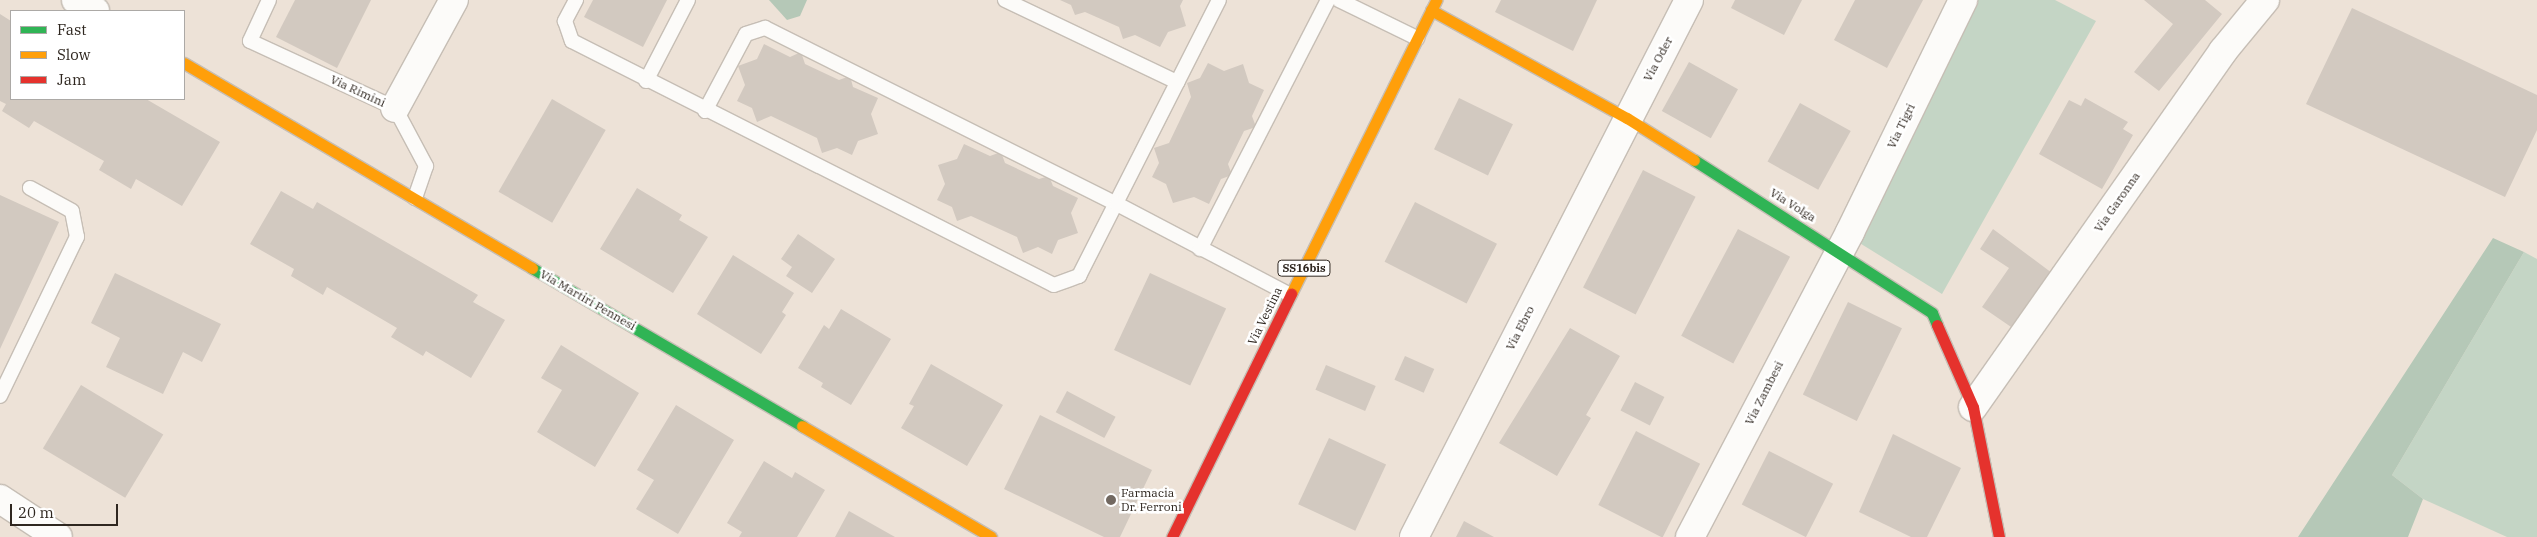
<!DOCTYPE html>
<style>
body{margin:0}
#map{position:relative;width:2537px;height:537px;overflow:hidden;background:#ede2d7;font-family:"IBM Plex Serif",serif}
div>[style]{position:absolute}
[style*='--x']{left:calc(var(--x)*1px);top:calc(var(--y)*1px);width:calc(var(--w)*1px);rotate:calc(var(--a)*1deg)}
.green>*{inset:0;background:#c4d5c5}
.forest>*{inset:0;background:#b5c8b7}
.building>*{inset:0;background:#d2c9c0;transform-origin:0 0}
.roads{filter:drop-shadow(1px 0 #c6beb5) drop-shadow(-1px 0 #c6beb5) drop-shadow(0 1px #c6beb5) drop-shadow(0 -1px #c6beb5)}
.lane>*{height:14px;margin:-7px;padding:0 7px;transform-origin:7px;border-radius:7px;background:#fcfbf9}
.street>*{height:28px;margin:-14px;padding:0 14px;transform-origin:14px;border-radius:14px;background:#fcfbf9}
.fast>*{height:11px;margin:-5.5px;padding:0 5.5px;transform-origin:5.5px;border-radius:5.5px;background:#30b455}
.slow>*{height:11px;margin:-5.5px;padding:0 5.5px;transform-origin:5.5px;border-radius:5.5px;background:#ff9f0a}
.jam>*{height:11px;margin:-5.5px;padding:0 5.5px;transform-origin:5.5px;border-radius:5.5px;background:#e5322d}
.dots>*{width:14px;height:14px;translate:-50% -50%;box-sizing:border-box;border:2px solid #fff;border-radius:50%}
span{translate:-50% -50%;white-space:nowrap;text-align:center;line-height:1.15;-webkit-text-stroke:5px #fff;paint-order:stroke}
.shield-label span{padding:1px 4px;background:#fff;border:1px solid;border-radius:4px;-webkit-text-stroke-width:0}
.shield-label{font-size:11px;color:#2f2720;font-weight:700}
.street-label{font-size:12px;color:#2f2720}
.poi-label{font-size:12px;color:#2f2720}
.left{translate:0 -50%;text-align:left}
.legend{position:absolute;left:10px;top:10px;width:175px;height:90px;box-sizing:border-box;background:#fff;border:1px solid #aca9a6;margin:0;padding:6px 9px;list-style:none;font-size:15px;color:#2f2720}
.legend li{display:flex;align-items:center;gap:10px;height:25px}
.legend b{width:25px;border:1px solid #aca9a6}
.scale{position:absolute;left:10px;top:504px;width:108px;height:22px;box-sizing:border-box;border:2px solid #2f2720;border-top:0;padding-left:6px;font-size:15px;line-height:18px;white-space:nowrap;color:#2f2720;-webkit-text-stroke:4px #fff;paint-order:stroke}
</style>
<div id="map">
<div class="green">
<div style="clip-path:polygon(1976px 0,2055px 0,2096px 21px,1942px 294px,1858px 242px)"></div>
<div style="clip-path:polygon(2524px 252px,2537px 259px,2537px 537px,2507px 537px,2423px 499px,2392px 475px)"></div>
</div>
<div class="forest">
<div style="clip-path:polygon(769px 0,807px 0,800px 16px,787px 20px)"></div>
<div style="clip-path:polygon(2493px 238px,2524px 252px,2392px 475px,2423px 499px,2408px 537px,2298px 537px)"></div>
</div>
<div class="building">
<div style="clip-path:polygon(295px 0,371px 0,337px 68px,276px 37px)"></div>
<div style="clip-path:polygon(593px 0,667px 0,643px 47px,584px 17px)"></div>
<div style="clip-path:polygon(1060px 0,1183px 0,1180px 6px,1186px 26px,1168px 32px,1160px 47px,1135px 35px,1123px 39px,1119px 27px,1085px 12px,1075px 15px,1071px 5px)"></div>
<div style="clip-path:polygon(1501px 0,1597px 0,1573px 51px,1495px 12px)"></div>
<div style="clip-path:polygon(1735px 0,1802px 0,1784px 35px,1731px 8px)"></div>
<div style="clip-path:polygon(1855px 0,1923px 0,1887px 68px,1834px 40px)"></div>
<div style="clip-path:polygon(2144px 0,2205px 0,2222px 14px,2159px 91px,2134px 72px,2173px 24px)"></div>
<div style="clip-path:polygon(2352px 8px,2537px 95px,2537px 130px,2505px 197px,2306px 104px)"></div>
<div style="clip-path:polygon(0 14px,11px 21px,11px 99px,146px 99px,220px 142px,182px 206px,136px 179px,131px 189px,99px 170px,104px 161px,34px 121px,29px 128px,2px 111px,6px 104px,0 101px)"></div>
<div style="clip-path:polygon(764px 44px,790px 57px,801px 52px,805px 64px,839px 80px,850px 76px,853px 87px,878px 98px,871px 114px,878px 134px,858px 141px,852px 155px,837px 148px,822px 153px,817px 138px,771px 116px,757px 122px,752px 108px,737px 101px,745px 85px,738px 66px,757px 59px)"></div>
<div style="left:1689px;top:62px;width:56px;height:56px;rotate:29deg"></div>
<div style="clip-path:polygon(1208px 63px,1224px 71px,1243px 64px,1249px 83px,1264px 90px,1252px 116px,1256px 127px,1244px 131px,1228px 164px,1232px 175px,1221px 179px,1209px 204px,1194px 197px,1173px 203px,1166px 184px,1152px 177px,1159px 163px,1154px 148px,1169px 143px,1191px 97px,1187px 83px,1200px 78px)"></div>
<div style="left:1459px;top:98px;width:60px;height:57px;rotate:26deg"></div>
<div style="clip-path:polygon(2085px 98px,2128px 122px,2123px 129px,2133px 135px,2102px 189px,2039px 154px,2069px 100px,2081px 106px)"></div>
<div style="left:552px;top:99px;width:62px;height:107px;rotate:30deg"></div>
<div style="left:1800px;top:103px;width:58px;height:67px;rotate:29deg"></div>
<div style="clip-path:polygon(964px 144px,990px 156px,1001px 152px,1005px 163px,1039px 179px,1049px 176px,1053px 186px,1078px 198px,1071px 213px,1078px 233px,1058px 240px,1052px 254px,1038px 247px,1023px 253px,1017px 237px,971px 216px,957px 221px,952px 207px,937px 200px,945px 184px,938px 165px,957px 159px)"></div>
<div style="left:1643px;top:170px;width:59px;height:132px;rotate:27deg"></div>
<div style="clip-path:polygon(637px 188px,682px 215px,679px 220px,708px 237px,673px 293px,600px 249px)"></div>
<div style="clip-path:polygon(281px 191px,313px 209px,317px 202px,478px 295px,473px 302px,505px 320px,471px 378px,426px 351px,423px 356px,391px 337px,397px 328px,327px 287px,323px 295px,291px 276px,294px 269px,250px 244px)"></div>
<div style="clip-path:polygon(0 195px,59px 222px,0 349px)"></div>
<div style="left:1415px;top:202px;width:92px;height:67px;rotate:27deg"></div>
<div style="left:1738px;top:229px;width:59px;height:121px;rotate:28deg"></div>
<div style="clip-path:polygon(1993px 229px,2052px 273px,2014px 329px,1982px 307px,2009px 268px,1980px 249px)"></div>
<div style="clip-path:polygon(798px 234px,835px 259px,812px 293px,786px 276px,792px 267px,781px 259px)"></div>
<div style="clip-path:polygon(733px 255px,794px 293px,782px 312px,786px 315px,761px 354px,697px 314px)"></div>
<div style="clip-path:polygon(115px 273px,221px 324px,202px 362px,183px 352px,163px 394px,106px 367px,120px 338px,91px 323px)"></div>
<div style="left:1150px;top:273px;width:84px;height:85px;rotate:25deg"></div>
<div style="left:1848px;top:302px;width:60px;height:103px;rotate:26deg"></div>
<div style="clip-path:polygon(841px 309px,891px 339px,851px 405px,821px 387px,823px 383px,798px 368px,824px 325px,829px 329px)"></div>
<div style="clip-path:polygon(1570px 328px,1620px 356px,1586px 415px,1591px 418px,1557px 476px,1499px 443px)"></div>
<div style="clip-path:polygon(561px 345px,639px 393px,595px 467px,537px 432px,562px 390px,541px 378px)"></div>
<div style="left:1405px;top:356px;width:32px;height:26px;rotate:24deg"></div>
<div style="clip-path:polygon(931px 364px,1003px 405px,967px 466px,901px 428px,914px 406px,909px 404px)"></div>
<div style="left:1326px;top:365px;width:54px;height:27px;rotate:23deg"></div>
<div style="left:1635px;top:382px;width:33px;height:32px;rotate:27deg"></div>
<div style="left:81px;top:385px;width:96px;height:74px;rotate:31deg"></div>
<div style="left:1067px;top:391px;width:55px;height:24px;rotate:28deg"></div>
<div style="clip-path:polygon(676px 405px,734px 440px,678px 534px,636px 509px,654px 480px,637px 470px)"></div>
<div style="clip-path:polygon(1040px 415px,1152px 470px,1120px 537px,1104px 537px,1004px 489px)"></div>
<div style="left:1636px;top:431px;width:72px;height:83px;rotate:27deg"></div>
<div style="clip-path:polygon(1893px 434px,1961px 468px,1927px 537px,1911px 537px,1859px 512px)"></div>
<div style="left:1329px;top:438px;width:63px;height:73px;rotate:25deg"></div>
<div style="left:1769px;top:451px;width:72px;height:60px;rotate:27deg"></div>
<div style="clip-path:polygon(764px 461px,792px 478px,795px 472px,825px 490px,797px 537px,739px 537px,742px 532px,727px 523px)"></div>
<div style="clip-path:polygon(849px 511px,895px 537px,835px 537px)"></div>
<div style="clip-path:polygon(1464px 521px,1494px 537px,1456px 537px)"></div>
</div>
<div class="roads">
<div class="lane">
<div style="--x:269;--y:0;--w:45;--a:114.9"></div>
<div style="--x:250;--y:41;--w:160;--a:24.8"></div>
<div style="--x:395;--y:108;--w:66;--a:61.9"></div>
<div style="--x:426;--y:166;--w:34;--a:109"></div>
<div style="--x:576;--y:0;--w:24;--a:118"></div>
<div style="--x:565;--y:21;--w:21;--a:71"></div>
<div style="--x:572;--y:41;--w:540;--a:26.85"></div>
<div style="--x:1054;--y:285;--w:27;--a:-20"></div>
<div style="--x:1079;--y:276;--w:309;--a:-63.1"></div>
<div style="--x:1005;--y:0;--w:191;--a:25.5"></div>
<div style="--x:1339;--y:0;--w:87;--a:26"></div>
<div style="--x:646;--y:81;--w:91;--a:-62.6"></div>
<div style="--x:705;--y:111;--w:87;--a:-62"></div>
<div style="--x:746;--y:34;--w:20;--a:-18"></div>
<div style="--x:765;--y:28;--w:394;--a:26.6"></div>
<div style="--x:1117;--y:204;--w:195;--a:27.7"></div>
<div style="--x:1200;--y:249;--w:280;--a:-62.8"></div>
<div style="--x:0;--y:396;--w:177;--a:-64.2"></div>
<div style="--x:77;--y:237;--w:26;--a:-101"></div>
<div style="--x:72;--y:211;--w:48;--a:-151.3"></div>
</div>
<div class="street">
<div style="--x:76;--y:0;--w:22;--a:30"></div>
<div style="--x:395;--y:108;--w:123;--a:-61.4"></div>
<div style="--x:1973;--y:407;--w:435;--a:-54.9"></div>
<div style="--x:2223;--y:51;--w:66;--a:-50.5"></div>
<div style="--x:0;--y:499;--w:69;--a:33.2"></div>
<div style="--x:1414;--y:537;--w:603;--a:-62.88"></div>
<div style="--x:1690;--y:537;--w:344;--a:-62.3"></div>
<div style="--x:1850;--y:232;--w:258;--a:-64"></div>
</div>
<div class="fast">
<div style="--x:1694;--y:160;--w:283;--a:32.7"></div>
<div style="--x:1932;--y:313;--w:13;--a:67"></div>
<div style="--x:532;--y:268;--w:313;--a:30.3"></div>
</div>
<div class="slow">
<div style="--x:1431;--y:10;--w:224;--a:28.9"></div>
<div style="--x:1627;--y:118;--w:79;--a:32.1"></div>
<div style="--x:184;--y:63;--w:404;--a:30.5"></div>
<div style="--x:1291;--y:294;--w:328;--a:-63.7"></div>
<div style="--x:802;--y:426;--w:219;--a:30.4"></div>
</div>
<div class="jam">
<div style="--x:1937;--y:325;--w:90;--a:66.3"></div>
<div style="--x:1973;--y:407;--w:133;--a:78.7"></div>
<div style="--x:1172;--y:537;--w:271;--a:-63.9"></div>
</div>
</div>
<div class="dots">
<div style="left:1111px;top:500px;background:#726860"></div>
</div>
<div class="shield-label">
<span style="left:1304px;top:268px">SS16bis</span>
</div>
<div class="street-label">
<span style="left:1658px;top:59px;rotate:-62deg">Via Oder</span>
<span style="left:358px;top:91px;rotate:25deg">Via Rimini</span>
<span style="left:1901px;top:126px;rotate:-64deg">Via Tigri</span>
<span style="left:2117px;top:202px;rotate:-55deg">Via Garonna</span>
<span style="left:1793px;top:205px;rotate:32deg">Via Volga</span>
<span style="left:588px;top:300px;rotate:30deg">Via Martiri Pennesi</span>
<span style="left:1265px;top:316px;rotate:-64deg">Via Vestina</span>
<span style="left:1520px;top:328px;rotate:-63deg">Via Ebro</span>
<span style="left:1764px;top:393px;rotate:-63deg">Via Zambesi</span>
</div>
<div class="poi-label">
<span class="left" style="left:1121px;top:500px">Farmacia<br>Dr. Ferroni</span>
</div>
<ul class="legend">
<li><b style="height:6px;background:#30b455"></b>Fast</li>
<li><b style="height:6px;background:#ff9f0a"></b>Slow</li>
<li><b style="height:6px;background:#e5322d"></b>Jam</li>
</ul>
<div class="scale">20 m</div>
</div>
